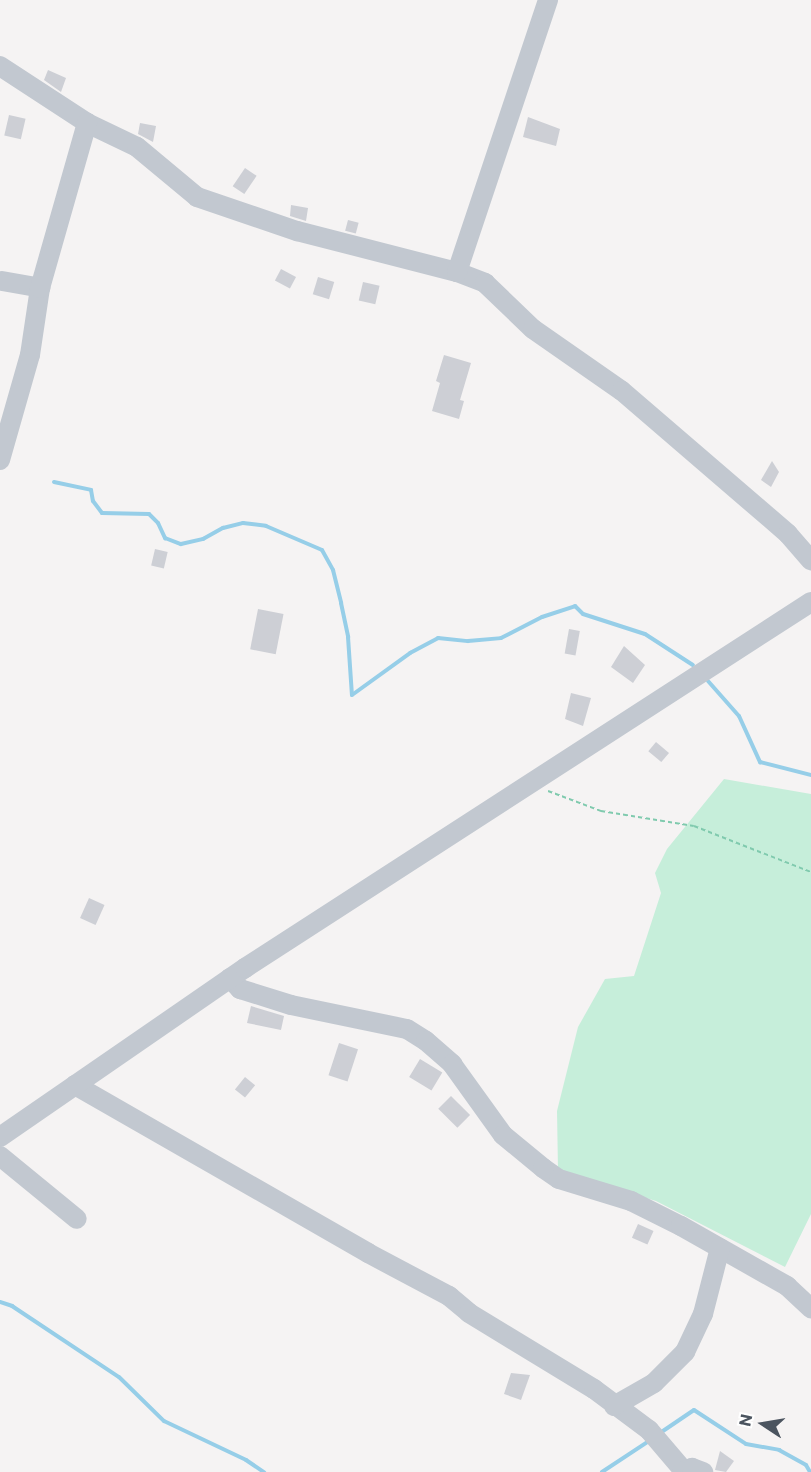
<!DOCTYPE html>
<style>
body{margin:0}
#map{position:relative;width:811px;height:1472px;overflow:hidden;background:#f5f3f3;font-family:Commissioner,sans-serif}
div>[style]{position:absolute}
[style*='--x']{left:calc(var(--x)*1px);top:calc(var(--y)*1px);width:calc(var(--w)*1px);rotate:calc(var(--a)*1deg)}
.green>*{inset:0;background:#c6eeda}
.stream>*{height:4px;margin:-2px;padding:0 2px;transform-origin:2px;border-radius:2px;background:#96cee8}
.building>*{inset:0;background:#cdcfd5;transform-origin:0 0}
.path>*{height:2px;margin-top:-1px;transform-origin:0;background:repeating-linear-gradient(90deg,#80caae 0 4.5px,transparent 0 7.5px)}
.minor>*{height:20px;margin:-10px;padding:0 10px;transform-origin:10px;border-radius:10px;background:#c2c8d0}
span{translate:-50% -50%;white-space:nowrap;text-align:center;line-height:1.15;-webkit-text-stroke:4.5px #fff;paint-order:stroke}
.north{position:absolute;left:733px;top:1394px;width:60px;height:60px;-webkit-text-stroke:4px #fff;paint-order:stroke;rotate:282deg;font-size:16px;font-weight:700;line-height:24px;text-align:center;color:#4b545f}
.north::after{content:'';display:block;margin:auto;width:21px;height:27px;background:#4b545f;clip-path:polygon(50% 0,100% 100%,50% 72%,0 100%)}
</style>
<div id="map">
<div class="green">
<div style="clip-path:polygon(724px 779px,811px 794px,811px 1214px,785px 1267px,656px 1201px,558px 1171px,557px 1111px,578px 1027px,605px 979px,634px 976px,661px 893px,655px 873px,667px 849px)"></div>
</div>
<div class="stream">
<div style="--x:54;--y:482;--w:38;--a:12"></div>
<div style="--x:91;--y:490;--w:11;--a:80"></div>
<div style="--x:93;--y:501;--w:15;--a:53"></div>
<div style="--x:102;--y:513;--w:47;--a:1.2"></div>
<div style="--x:149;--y:514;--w:13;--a:45"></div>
<div style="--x:158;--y:523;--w:17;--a:65"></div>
<div style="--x:165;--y:538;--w:17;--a:21"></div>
<div style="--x:181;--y:544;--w:23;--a:-13"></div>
<div style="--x:203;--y:539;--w:23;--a:-29"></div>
<div style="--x:223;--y:528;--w:21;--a:-14"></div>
<div style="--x:243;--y:523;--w:23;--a:7"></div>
<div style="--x:266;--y:526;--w:61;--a:23.2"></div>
<div style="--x:322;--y:550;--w:23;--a:61"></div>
<div style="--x:333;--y:570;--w:34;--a:76"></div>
<div style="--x:341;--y:603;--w:35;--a:78"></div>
<div style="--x:348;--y:637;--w:58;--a:86.1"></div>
<div style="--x:352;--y:695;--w:72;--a:-35.9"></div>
<div style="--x:410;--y:653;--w:32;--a:-28"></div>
<div style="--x:438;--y:638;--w:30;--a:6"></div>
<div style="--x:468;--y:641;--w:33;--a:-5"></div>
<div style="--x:501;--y:638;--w:46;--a:-27.1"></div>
<div style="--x:542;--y:617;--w:35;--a:-18"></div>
<div style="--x:575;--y:606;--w:11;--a:45"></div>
<div style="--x:583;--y:614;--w:65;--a:17.9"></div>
<div style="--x:645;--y:634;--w:57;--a:32.9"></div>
<div style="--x:708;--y:681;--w:47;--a:48.5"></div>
<div style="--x:739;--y:716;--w:51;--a:65.5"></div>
<div style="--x:760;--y:762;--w:53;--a:14.3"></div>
<div style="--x:0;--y:1302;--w:13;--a:18"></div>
<div style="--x:12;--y:1306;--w:128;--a:33.6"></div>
<div style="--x:119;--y:1377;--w:63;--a:44.4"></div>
<div style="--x:164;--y:1421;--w:91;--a:25.4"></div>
<div style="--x:246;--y:1460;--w:22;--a:34"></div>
<div style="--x:660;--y:1433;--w:41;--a:-34.1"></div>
<div style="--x:694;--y:1410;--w:62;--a:33.2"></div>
<div style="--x:746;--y:1444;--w:34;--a:10"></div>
<div style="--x:779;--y:1450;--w:31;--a:29"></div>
<div style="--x:806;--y:1465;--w:8;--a:60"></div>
<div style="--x:602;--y:1472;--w:56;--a:-33.4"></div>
</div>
<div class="building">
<div style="clip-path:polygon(48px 70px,66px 78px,61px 92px,44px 80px)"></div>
<div style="left:9px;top:115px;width:17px;height:21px;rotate:13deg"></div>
<div style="clip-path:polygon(528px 117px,560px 129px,556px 146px,523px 137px)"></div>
<div style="clip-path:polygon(140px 123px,156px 126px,153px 142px,138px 134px)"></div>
<div style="left:245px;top:168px;width:14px;height:22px;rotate:34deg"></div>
<div style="clip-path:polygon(291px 205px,308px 208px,306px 221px,290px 216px)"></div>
<div style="left:348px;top:220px;width:11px;height:11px;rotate:15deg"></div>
<div style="left:281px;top:269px;width:17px;height:13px;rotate:28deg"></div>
<div style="left:318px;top:277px;width:17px;height:18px;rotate:17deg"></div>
<div style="left:363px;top:282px;width:17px;height:19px;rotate:13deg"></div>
<div style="clip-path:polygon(444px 355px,471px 363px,460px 400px,464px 401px,459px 419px,432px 411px,440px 383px,436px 381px)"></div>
<div style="clip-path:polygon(772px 461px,779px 472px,771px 487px,761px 480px)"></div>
<div style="left:155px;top:549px;width:13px;height:17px;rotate:13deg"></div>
<div style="left:258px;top:609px;width:26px;height:41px;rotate:11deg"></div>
<div style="left:569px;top:629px;width:11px;height:25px;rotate:10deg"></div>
<div style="clip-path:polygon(624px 646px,645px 665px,633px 683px,611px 667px)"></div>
<div style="clip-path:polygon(571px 693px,591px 698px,583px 726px,565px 719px)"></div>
<div style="left:656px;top:742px;width:17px;height:12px;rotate:40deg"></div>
<div style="left:89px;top:898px;width:17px;height:22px;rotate:24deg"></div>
<div style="clip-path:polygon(251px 1006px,284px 1016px,281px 1030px,247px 1023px)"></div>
<div style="left:339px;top:1043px;width:20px;height:34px;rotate:18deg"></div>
<div style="left:420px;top:1059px;width:26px;height:21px;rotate:31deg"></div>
<div style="left:245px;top:1077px;width:13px;height:16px;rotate:39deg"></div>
<div style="left:451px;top:1096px;width:27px;height:18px;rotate:45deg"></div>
<div style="left:638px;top:1224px;width:17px;height:15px;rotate:24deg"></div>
<div style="clip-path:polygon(511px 1373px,530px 1375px,521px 1400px,504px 1394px)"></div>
<div style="clip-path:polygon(720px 1451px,734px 1461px,726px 1472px,715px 1470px)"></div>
</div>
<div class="path">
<div style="--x:548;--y:791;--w:57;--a:20.7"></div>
<div style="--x:601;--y:811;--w:94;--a:9.2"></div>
<div style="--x:694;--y:826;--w:126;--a:21.5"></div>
</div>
<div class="minor">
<div style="--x:0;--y:66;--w:104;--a:33.2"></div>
<div style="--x:87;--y:123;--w:55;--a:25.6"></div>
<div style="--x:137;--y:147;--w:78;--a:39.8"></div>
<div style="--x:197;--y:197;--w:106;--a:18.8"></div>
<div style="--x:297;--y:231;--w:165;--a:14.4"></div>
<div style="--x:457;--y:272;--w:30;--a:21"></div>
<div style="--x:485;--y:283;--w:66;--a:43.8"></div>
<div style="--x:533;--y:329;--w:108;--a:34.9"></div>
<div style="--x:622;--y:391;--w:219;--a:40.7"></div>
<div style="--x:788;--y:534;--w:35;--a:49"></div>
<div style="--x:457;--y:272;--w:287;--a:-71.5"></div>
<div style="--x:2;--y:281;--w:39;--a:10"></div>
<div style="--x:0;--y:460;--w:109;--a:-74.1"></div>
<div style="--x:30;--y:355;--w:68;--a:-81.5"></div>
<div style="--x:40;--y:288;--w:172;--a:-74.1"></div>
<div style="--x:230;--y:978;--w:15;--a:48"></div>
<div style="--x:240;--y:989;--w:53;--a:17.4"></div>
<div style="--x:291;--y:1005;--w:118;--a:11.7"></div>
<div style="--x:407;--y:1029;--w:22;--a:32"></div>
<div style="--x:426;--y:1041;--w:35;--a:41"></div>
<div style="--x:452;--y:1064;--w:87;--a:54.3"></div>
<div style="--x:503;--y:1135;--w:52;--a:39.5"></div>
<div style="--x:543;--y:1168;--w:19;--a:35"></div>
<div style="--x:559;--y:1179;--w:75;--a:17"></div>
<div style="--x:631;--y:1201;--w:56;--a:26.6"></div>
<div style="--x:681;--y:1226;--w:122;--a:29.5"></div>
<div style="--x:787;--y:1286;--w:33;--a:43"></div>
<div style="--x:75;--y:1085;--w:338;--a:29.8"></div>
<div style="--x:368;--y:1253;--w:92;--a:28"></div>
<div style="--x:449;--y:1296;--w:26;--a:40"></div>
<div style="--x:469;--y:1313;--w:146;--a:31.3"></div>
<div style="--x:594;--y:1389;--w:69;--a:36.7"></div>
<div style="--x:649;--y:1430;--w:52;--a:49.6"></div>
<div style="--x:0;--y:1137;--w:298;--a:-34.6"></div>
<div style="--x:245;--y:968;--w:674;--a:-32.89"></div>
<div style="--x:0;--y:1156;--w:99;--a:39.3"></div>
<div style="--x:614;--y:1406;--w:46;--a:-29.9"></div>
<div style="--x:654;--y:1383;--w:44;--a:-45"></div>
<div style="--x:685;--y:1352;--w:42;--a:-64.7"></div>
<div style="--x:703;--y:1314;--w:68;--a:-75.6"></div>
<div style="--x:682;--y:1472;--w:11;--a:-22"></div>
<div style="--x:692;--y:1468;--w:12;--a:20"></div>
</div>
<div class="north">N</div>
</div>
